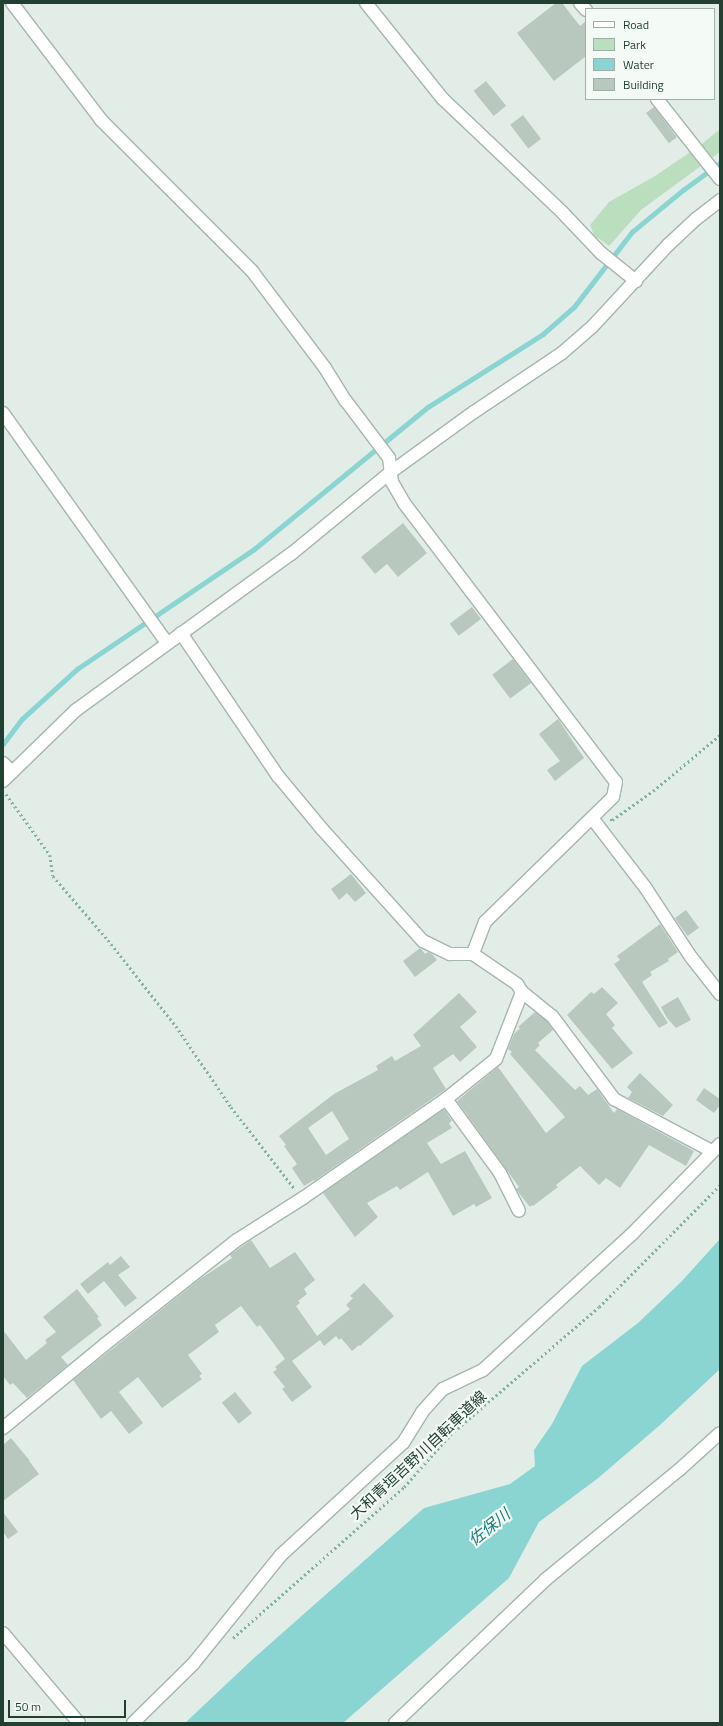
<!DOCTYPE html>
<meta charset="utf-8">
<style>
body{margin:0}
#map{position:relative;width:723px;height:1726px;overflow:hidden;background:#e3ede7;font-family:"Titillium Web","Noto Sans JP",sans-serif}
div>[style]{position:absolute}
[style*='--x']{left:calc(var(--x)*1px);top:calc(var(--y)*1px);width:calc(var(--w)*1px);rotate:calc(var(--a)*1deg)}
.green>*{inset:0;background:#bbdfbe}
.water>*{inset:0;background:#8ad4d2}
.stream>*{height:4.5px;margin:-2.25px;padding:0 2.25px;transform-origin:2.25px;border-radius:2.25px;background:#8ad4d2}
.building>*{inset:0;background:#b8c8bf;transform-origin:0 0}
.path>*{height:2.5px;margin-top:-1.25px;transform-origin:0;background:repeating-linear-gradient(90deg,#82b29a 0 2px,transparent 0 5px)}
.roads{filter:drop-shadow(1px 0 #a5b6ad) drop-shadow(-1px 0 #a5b6ad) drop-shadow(0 1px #a5b6ad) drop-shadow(0 -1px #a5b6ad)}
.minor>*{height:12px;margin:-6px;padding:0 6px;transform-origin:6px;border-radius:6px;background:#fff}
span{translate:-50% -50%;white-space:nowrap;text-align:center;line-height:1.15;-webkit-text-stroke:4px #f4faf6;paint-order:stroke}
.street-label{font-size:15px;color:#224032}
.water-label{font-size:16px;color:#1a7e7c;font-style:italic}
.frame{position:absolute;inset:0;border:4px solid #224032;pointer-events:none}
.legend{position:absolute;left:585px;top:8px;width:130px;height:92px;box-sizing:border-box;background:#f4faf6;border:1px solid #a0b0a8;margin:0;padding:5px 7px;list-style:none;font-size:12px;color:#224032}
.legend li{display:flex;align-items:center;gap:8px;height:20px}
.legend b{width:20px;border:1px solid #a0b0a8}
.scale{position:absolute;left:8px;top:1700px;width:118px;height:18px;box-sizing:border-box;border:2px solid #224032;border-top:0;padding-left:5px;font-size:12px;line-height:14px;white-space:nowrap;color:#224032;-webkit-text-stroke:3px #f4faf6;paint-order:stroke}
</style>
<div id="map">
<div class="green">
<div style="clip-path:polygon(720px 129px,720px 152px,641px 210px,609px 246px,594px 235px,590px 225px,609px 202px,655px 176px,702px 144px)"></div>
</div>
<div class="water">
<div style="clip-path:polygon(720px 1239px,720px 1369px,660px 1425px,597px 1479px,539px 1522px,509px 1578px,343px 1723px,185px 1723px,254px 1658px,424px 1508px,510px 1484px,535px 1466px,534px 1450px,552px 1424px,582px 1366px,638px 1323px,681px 1282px)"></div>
</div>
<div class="stream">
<div style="--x:3;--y:744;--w:31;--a:-53"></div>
<div style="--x:22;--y:719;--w:74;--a:-42.3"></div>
<div style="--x:77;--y:669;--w:212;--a:-34.1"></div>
<div style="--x:253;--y:550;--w:226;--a:-39.3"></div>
<div style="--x:428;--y:407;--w:136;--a:-32.4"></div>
<div style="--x:543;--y:334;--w:41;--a:-41.1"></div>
<div style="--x:574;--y:307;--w:95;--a:-52.3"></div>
<div style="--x:632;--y:232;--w:66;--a:-39.5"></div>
<div style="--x:683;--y:190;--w:46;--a:-36.1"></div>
</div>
<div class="building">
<div style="clip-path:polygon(556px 3px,562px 3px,580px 26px,586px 21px,586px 56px,554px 81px,517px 33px)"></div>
<div style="left:486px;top:81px;width:32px;height:16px;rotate:51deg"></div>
<div style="left:654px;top:107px;width:38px;height:10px;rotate:53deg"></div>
<div style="left:523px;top:115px;width:30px;height:16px;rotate:53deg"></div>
<div style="clip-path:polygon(403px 523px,427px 553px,398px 577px,387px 564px,375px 574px,361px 557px)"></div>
<div style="left:472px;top:607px;width:15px;height:28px;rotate:53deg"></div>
<div style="left:513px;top:659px;width:30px;height:26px;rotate:53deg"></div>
<div style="clip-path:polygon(558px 719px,584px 758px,555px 781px,547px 770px,560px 761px,539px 734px)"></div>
<div style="clip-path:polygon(351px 874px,366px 893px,355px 902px,347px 893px,339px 900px,331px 889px)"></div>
<div style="left:686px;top:910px;width:22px;height:14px;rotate:54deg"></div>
<div style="clip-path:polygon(660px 924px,678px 952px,668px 959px,669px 961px,650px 972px,652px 975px,642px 982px,668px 1023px,659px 1028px,614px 964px,620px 960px,617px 956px)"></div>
<div style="clip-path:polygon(420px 948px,425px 954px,428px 952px,432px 954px,437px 960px,415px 977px,403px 961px)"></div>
<div style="clip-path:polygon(602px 987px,618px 1003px,606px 1014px,615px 1025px,612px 1028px,633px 1053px,612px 1069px,567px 1015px,591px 992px,594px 994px)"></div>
<div style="clip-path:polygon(evenodd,459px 993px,477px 1012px,460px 1027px,477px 1047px,460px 1062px,453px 1054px,433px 1068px,446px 1089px,314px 1181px,314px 1180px,304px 1186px,292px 1168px,297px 1164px,284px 1146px,286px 1145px,279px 1136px,334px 1094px,378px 1070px,376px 1066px,392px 1056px,395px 1061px,421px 1046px,413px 1035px,459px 993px,332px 1111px,349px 1139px,326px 1155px,308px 1128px,332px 1111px)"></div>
<div style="clip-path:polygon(678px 997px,691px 1020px,676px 1028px,667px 1018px,661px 1007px)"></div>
<div style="clip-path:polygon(535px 1012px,547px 1021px,553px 1030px,538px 1043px,540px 1045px,535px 1050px,575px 1090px,580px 1086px,588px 1095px,597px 1089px,614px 1113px,617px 1109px,694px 1151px,686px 1166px,649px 1145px,620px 1188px,606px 1178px,599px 1185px,580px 1166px,556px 1185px,558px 1187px,533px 1206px,532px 1205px,530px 1207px,518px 1192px,516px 1189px,519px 1187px,457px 1101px,498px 1067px,546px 1133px,565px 1117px,510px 1054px,512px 1052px,508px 1049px,514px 1034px,520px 1028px,518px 1027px)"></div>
<div style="clip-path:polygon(640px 1073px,673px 1105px,663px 1116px,628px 1098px,632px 1092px,627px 1087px)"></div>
<div style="clip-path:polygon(704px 1088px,720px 1099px,720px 1105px,714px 1113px,696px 1100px)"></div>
<div style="clip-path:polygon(444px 1109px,452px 1121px,449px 1123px,452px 1128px,427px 1143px,441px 1164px,465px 1151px,492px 1198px,476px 1207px,474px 1204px,453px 1216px,428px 1172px,400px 1190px,397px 1186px,367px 1203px,378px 1217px,355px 1237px,323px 1193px)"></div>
<div style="clip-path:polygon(251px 1240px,270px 1268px,295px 1252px,315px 1280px,304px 1289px,307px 1294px,298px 1301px,300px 1303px,296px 1306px,317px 1336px,350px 1309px,346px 1305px,353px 1298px,350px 1296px,364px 1283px,394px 1316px,360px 1346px,359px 1345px,352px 1351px,341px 1338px,339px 1340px,336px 1336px,324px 1346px,320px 1340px,292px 1361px,312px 1387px,292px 1402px,282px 1389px,285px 1387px,273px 1372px,277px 1369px,275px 1367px,285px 1359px,260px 1325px,257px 1327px,241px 1306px,215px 1325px,219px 1332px,188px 1355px,202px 1374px,199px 1376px,202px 1379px,162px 1408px,138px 1377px,119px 1392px,143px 1423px,129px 1434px,111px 1411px,101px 1419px,73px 1380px,200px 1279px,232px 1258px,230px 1255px)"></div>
<div style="clip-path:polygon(121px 1256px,130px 1267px,118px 1275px,137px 1298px,125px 1307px,104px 1281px,88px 1294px,80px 1284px,108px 1262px,110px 1265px)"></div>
<div style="clip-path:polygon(77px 1289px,99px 1317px,97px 1318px,102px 1325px,61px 1357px,68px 1365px,27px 1398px,13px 1383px,10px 1385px,3px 1376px,3px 1330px,26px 1360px,47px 1343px,45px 1340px,56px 1332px,43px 1317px)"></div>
<div style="left:235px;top:1392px;width:27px;height:17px;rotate:51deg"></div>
<div style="clip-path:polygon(11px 1438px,30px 1461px,29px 1461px,39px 1474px,3px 1501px,3px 1445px)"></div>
<div style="clip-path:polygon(3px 1512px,18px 1532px,8px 1539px,3px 1532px)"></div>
</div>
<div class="path">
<div style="--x:6;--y:794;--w:75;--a:54.2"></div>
<div style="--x:50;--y:855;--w:21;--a:82"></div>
<div style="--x:53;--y:876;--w:84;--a:49.3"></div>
<div style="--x:108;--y:940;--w:110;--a:51.7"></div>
<div style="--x:176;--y:1026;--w:98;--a:55.8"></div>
<div style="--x:231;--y:1107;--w:103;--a:52.1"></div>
<div style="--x:610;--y:820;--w:2;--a:0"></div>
<div style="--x:612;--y:820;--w:50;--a:-35.3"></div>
<div style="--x:653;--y:791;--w:87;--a:-39.9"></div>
<div style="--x:233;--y:1638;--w:228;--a:-41.4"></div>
<div style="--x:404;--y:1487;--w:69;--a:-48.5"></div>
<div style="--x:450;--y:1435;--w:196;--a:-40.7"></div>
<div style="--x:599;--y:1307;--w:172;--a:-45.2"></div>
</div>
<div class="roads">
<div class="minor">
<div style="--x:12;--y:3;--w:147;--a:52.7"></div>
<div style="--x:101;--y:120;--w:214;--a:45"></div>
<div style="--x:252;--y:271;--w:121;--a:53"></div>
<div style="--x:325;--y:368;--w:39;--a:58"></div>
<div style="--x:346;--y:401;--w:71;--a:53"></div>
<div style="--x:389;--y:458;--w:24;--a:83"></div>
<div style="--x:392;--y:482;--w:24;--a:60"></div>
<div style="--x:404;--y:503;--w:350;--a:52.8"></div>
<div style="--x:616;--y:782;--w:15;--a:101"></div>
<div style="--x:613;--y:797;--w:179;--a:135.7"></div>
<div style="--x:485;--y:922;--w:34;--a:111"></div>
<div style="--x:366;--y:3;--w:123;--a:51.3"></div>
<div style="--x:443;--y:99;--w:164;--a:43.5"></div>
<div style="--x:562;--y:212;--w:57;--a:46.4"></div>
<div style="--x:601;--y:253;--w:45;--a:38.7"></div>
<div style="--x:580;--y:3;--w:9;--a:49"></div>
<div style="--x:657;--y:99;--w:102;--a:51.8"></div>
<div style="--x:3;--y:413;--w:282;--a:54.5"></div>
<div style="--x:181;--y:633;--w:173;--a:55.9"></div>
<div style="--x:278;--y:776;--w:69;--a:50.3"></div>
<div style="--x:322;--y:829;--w:151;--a:48"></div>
<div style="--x:423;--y:941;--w:30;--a:26"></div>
<div style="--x:450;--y:954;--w:23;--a:0"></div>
<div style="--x:473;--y:954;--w:53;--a:34.3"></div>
<div style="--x:517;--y:984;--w:9;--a:58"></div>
<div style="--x:522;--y:992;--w:38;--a:39"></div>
<div style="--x:552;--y:1016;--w:104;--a:53.2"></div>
<div style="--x:614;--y:1099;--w:111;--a:28"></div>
<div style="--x:3;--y:763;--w:13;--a:45"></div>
<div style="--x:3;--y:781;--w:102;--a:-44.2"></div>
<div style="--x:76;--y:710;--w:266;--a:-36"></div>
<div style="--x:291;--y:554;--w:129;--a:-39.4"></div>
<div style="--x:391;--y:472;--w:102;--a:-35.9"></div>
<div style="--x:474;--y:412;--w:106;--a:-33.8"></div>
<div style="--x:562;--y:353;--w:40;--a:-41"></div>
<div style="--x:592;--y:327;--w:112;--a:-47.2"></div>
<div style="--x:668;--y:245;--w:38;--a:-43"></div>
<div style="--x:696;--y:219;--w:31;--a:-38"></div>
<div style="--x:592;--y:818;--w:87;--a:52.5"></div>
<div style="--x:645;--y:887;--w:84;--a:56.7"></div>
<div style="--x:691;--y:957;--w:47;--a:51.9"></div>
<div style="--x:446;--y:1099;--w:92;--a:53.9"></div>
<div style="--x:500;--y:1173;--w:42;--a:63.4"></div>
<div style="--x:3;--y:1428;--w:131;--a:-39.4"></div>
<div style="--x:104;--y:1345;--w:169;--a:-38.3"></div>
<div style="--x:237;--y:1240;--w:78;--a:-32.5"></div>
<div style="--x:303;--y:1198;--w:174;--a:-34.7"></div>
<div style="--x:446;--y:1099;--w:64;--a:-38.7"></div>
<div style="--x:496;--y:1059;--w:72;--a:-68.8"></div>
<div style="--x:3;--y:1633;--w:118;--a:49.8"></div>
<div style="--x:133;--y:1723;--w:84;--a:-44.5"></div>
<div style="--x:193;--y:1664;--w:140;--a:-51.1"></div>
<div style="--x:281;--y:1555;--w:166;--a:-42.6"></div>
<div style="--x:403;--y:1443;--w:36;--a:-58"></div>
<div style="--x:422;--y:1412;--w:31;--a:-48"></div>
<div style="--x:443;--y:1389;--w:44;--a:-25.4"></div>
<div style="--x:483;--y:1370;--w:202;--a:-42.4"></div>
<div style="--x:632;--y:1234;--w:126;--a:-45.6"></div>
<div style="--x:395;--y:1723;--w:207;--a:-43.6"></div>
<div style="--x:545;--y:1580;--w:173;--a:-39.4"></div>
<div style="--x:679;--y:1470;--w:55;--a:-42.1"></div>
</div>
</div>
<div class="street-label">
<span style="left:418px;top:1455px;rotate:-43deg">大和青垣吉野川自転車道線</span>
</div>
<div class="water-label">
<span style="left:489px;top:1527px;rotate:-39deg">佐保川</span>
</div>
<div class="frame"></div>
<ul class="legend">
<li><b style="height:5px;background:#fff"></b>Road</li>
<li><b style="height:11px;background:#bbdfbe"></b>Park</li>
<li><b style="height:11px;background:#8ad4d2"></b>Water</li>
<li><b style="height:11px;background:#b8c8bf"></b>Building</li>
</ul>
<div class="scale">50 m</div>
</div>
